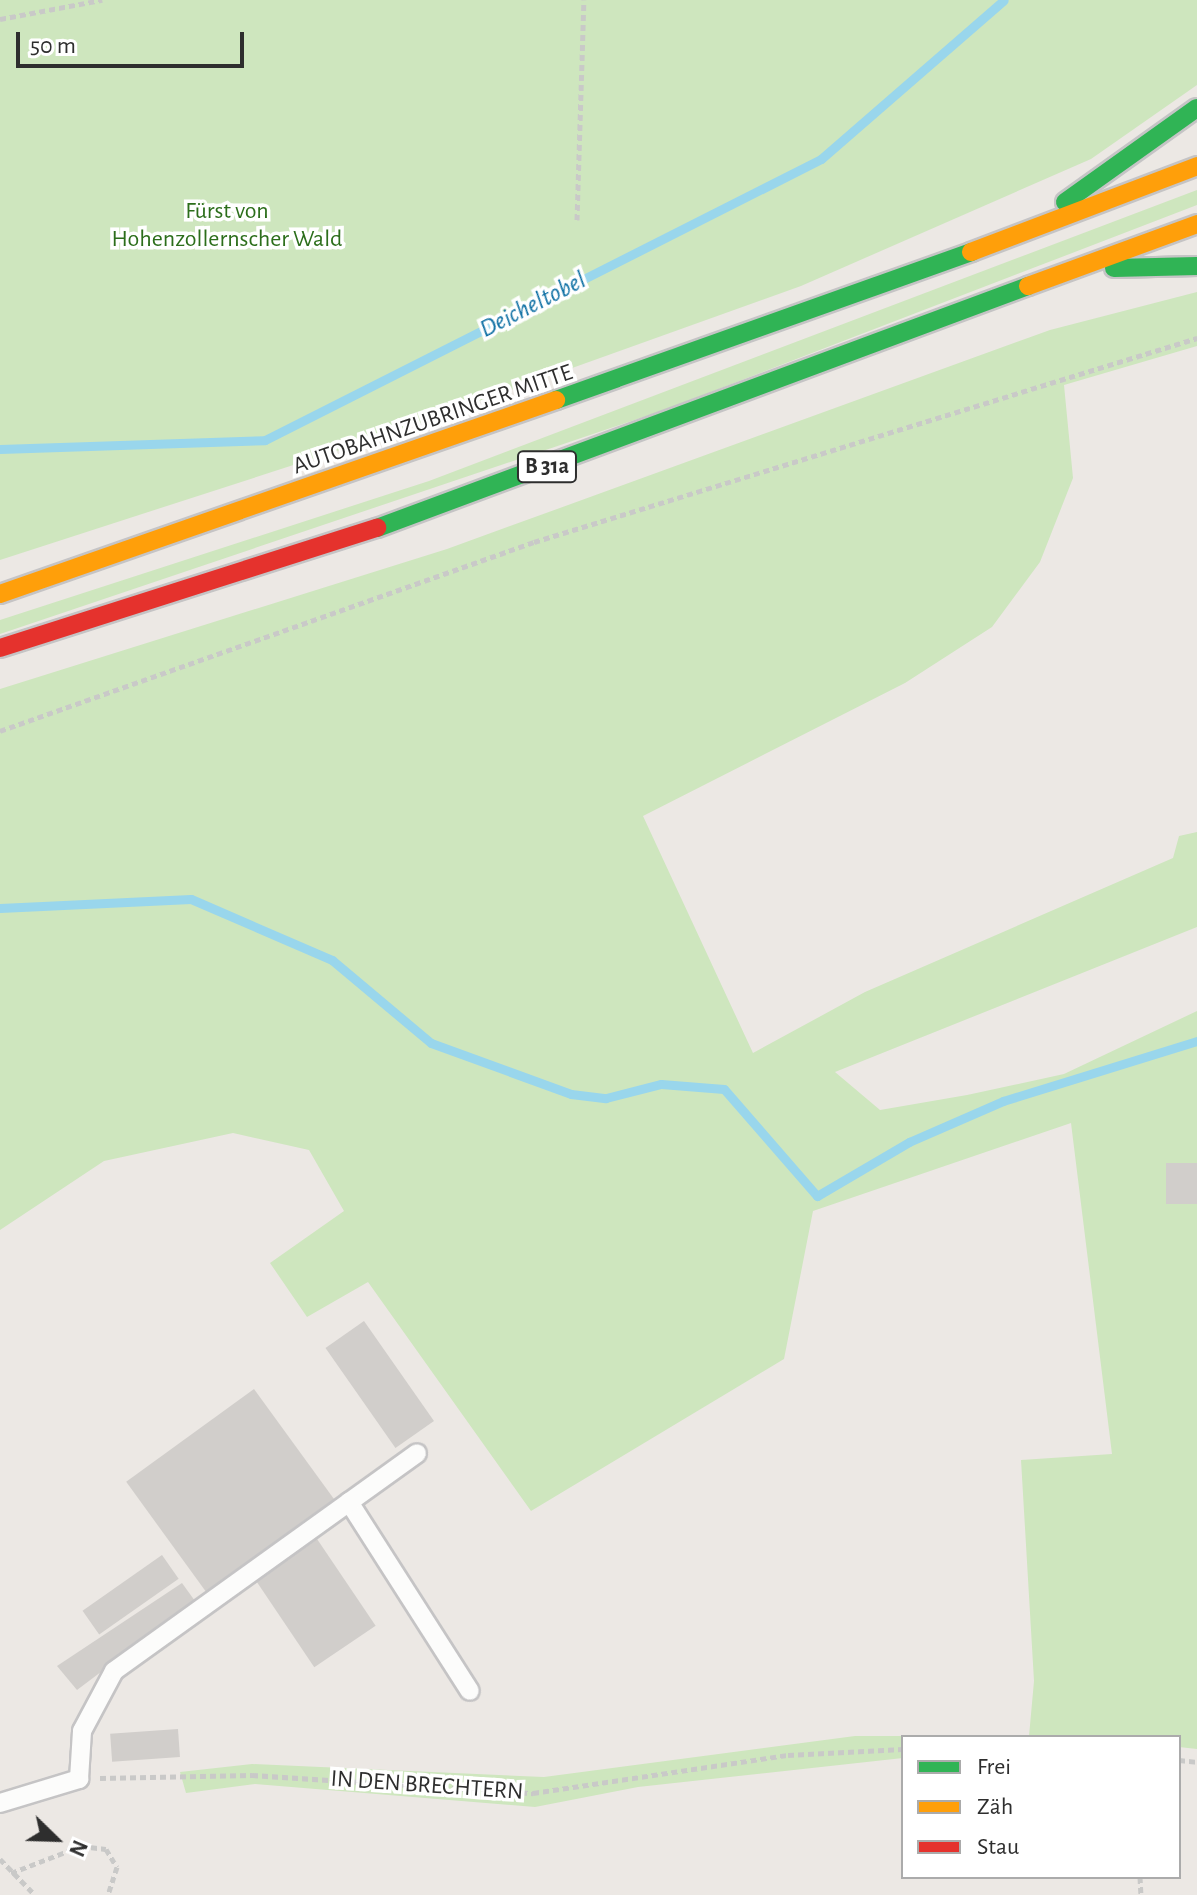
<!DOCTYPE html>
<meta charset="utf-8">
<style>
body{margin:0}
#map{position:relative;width:1197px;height:1895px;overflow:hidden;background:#ece8e4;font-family:"Alegreya Sans",sans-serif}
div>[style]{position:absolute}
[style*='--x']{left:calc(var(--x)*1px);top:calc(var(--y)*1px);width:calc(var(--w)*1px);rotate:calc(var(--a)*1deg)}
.green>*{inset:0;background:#cee6be}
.stream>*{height:9px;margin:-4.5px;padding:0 4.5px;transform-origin:4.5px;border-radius:4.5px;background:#99d6ec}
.building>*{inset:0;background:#d1cecb;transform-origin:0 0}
.path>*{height:5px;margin-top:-2.5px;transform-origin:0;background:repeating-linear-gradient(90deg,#c9c9c8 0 6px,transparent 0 10px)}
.roads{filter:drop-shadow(2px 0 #c5c4c5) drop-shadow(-2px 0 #c5c4c5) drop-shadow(0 2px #c5c4c5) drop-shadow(0 -2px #c5c4c5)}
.lane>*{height:18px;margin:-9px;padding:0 9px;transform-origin:9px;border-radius:9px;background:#fcfcfb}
.fast>*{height:18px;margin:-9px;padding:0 9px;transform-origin:9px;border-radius:9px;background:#30b455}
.slow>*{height:18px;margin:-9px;padding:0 9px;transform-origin:9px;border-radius:9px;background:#ff9f0a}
.jam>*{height:18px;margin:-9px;padding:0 9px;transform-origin:9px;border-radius:9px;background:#e5322d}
span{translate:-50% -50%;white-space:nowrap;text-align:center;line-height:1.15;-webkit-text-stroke:7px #fff;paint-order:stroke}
.shield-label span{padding:2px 6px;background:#fff;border:2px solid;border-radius:6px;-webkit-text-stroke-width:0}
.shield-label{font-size:22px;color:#2e2e2e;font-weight:700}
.park-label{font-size:24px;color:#2c6e1b}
.street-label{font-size:24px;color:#2e2e2e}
.water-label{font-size:26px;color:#0d6fa3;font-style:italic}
.legend{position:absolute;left:901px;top:1735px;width:280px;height:144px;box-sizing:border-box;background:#fff;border:2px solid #ababab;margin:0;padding:10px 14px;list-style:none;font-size:24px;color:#2e2e2e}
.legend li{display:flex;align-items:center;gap:16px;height:40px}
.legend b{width:40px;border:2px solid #ababab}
.north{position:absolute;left:16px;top:1799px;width:80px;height:80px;-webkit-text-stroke:6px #fff;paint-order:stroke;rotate:113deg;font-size:22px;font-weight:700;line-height:32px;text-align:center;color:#2e2e2e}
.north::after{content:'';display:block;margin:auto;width:28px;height:36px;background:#2e2e2e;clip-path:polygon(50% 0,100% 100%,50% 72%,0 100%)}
.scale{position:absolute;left:16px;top:32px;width:228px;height:36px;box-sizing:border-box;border:4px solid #2e2e2e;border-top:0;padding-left:10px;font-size:24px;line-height:28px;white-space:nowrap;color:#2e2e2e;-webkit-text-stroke:6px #fff;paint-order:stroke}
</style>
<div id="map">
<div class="green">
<div style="clip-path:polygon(0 0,1197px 0,1197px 85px,1091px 159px,801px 286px,380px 437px,0 560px)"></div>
<div style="clip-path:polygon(1197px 190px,1197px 205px,664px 410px,0 634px,0 620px,429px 481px)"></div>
<div style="clip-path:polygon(1197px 292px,1197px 346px,1064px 385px,1073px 478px,1040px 562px,992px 627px,905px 683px,643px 816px,753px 1053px,865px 992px,1173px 858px,1179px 836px,1197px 832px,1197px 927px,835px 1072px,880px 1110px,967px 1095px,1064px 1074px,1197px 1011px,1197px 1749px,1179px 1747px,1179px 1737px,903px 1737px,903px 1758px,638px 1787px,535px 1807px,255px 1784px,186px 1793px,180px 1772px,252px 1764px,544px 1777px,855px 1736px,1029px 1736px,1034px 1681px,1021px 1460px,1112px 1454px,1071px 1123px,813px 1211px,784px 1359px,531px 1511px,368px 1282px,307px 1317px,270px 1263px,344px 1211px,309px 1150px,233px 1133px,104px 1161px,0 1230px,0 689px,447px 549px,1050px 330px)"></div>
</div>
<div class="stream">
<div style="--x:0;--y:449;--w:265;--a:-1.9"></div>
<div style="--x:265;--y:440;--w:623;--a:-26.81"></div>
<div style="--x:821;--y:159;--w:242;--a:-41"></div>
<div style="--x:0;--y:908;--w:191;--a:-2.7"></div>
<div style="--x:191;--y:899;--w:154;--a:23.4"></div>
<div style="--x:332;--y:960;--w:129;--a:40"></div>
<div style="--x:431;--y:1043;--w:149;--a:20"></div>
<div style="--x:571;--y:1094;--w:35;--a:7"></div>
<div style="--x:606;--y:1098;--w:57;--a:-14.3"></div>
<div style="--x:661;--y:1084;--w:63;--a:4.5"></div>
<div style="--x:724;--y:1089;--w:142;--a:49"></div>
<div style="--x:817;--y:1196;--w:107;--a:-30.4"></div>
<div style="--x:909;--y:1142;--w:103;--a:-23.6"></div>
<div style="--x:1003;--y:1101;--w:203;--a:-17.2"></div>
</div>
<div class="building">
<div style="left:1197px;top:1163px;width:41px;height:31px;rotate:90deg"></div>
<div style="left:364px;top:1321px;width:122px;height:47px;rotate:55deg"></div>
<div style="left:254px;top:1389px;width:137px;height:158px;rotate:54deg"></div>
<div style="left:313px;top:1533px;width:112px;height:74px;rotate:56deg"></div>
<div style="left:162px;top:1555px;width:29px;height:97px;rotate:55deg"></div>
<div style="clip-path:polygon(182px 1583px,195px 1601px,77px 1690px,57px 1666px)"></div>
<div style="left:178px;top:1729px;width:28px;height:68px;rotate:86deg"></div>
</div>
<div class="path">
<div style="--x:0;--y:19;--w:104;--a:-10.6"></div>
<div style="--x:577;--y:220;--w:220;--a:-88.2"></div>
<div style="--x:0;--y:731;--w:566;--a:-19.49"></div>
<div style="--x:534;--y:542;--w:694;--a:-17.1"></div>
<div style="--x:1179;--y:1760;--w:18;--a:6"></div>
<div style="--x:100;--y:1778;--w:152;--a:-1.1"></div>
<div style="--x:252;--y:1775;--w:282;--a:3.7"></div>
<div style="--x:533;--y:1793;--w:258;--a:-8.5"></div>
<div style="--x:788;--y:1755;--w:115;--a:-3"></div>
<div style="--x:0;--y:1859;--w:50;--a:45.8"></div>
<div style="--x:11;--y:1873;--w:75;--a:-21.1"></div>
<div style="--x:81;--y:1846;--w:25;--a:7"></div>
<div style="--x:106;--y:1849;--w:21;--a:59"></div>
<div style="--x:117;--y:1867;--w:29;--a:108"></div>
<div style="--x:1140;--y:1877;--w:18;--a:87"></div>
</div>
<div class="roads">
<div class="lane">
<div style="--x:349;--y:1502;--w:224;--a:57.4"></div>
<div style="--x:0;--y:1803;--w:83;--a:-16.9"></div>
<div style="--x:79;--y:1779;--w:48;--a:-86.4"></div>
<div style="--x:82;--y:1731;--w:68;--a:-61.9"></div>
<div style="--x:114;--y:1671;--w:373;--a:-35.7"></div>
</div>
<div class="fast">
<div style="--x:1065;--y:202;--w:162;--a:-35.5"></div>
<div style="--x:1114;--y:268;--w:83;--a:-1.4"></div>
<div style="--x:556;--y:400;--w:441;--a:-19.6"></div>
<div style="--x:377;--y:528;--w:695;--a:-20.39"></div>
</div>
<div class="slow">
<div style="--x:971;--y:252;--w:242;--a:-20.8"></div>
<div style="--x:1028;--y:286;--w:180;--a:-20.1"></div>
<div style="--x:0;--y:594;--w:589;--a:-19.23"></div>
</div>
<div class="jam">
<div style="--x:0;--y:648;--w:396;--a:-17.7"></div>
</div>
</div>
<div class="shield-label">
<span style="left:547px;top:467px">B 31a</span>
</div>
<div class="park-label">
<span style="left:227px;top:226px">Fürst von<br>Hohenzollernscher Wald</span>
</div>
<div class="street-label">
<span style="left:433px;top:420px;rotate:-19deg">AUTOBAHNZUBRINGER MITTE</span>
<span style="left:427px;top:1786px;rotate:4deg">IN DEN BRECHTERN</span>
</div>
<div class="water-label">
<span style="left:533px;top:305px;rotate:-27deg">Deicheltobel</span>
</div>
<ul class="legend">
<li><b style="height:10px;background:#30b455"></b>Frei</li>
<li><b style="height:10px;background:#ff9f0a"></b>Zäh</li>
<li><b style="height:10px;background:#e5322d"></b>Stau</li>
</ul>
<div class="north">N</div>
<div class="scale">50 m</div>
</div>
